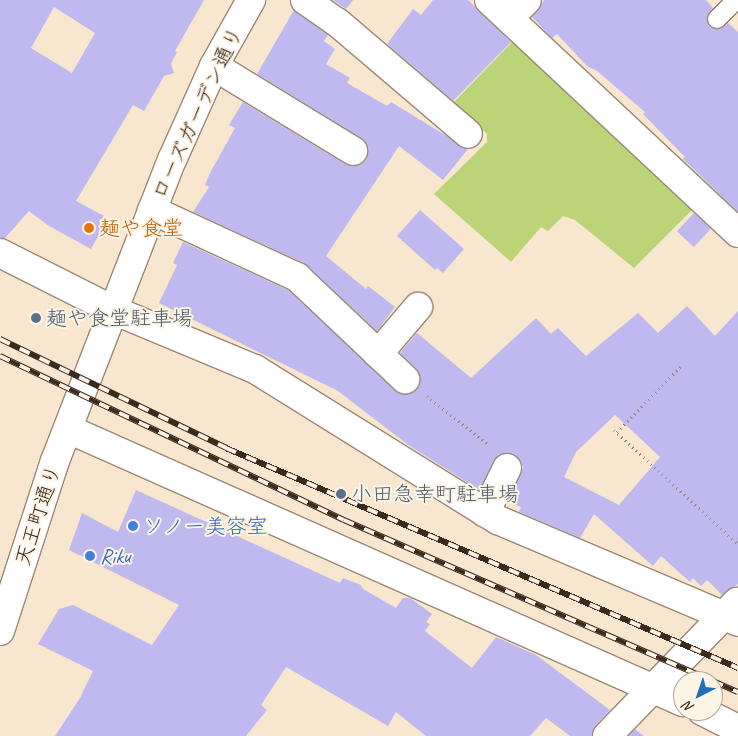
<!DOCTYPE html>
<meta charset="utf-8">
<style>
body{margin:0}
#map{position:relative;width:738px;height:736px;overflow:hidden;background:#f8e6cf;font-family:Caveat,"Klee One",sans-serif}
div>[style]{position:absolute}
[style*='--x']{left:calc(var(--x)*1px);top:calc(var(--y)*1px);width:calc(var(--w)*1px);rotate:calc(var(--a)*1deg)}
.green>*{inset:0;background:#bcd478}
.building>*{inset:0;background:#c0b9ef;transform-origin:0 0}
.path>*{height:3px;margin-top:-1.5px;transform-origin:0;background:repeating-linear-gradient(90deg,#9a8876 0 1px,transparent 0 5px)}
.roads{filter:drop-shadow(1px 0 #9a8876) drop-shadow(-1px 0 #9a8876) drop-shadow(0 1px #9a8876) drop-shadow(0 -1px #9a8876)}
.service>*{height:18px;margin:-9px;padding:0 9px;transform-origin:9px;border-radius:9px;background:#fff}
.minor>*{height:28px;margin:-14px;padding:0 14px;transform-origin:14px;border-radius:14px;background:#fff}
.secondary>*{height:28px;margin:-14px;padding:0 14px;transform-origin:14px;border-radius:14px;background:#fff}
.rail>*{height:5.5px;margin-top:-2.75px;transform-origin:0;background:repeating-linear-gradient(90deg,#fcf5e5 0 11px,#3b2a1e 0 22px);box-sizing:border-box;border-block:1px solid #3b2a1e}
.dots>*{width:14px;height:14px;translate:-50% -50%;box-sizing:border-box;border:2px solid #fcf5e5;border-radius:50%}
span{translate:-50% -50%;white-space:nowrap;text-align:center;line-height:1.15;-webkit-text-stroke:4px #fcf5e5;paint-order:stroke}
.street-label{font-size:21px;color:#3b2a1e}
.food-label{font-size:21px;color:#c56008}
.left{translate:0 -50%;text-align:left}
.service-label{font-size:21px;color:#4e5e75}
.shop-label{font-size:21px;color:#366cbe}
.north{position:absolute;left:673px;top:671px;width:50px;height:50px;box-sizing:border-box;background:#fcf5e5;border:1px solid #afa495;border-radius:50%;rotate:221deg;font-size:14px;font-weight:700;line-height:20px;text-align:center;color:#3b2a1e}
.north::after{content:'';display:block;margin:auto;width:18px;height:22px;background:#1f6fb2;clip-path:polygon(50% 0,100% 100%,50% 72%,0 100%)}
</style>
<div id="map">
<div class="green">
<div style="clip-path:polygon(519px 35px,697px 205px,634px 268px,575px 220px,563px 216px,548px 231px,541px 227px,511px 262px,434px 194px,487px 142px,487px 134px,454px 102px)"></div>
</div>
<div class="building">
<div style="clip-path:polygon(evenodd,0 0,204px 0,175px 51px,177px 52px,171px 64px,174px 73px,164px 76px,144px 111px,133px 105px,76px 201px,108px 218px,91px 249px,49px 226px,29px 211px,5px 238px,0 238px,0 0,54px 7px,95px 33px,72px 73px,31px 48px,54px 7px)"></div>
<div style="clip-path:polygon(333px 0,353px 0,346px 9px)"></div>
<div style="clip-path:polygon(433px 0,468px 0,511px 42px,453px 101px,387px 44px,413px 9px,421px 15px)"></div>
<div style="clip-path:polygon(544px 0,706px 0,713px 8px,707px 17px,710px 27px,719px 29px,728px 23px,738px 32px,738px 212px,683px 159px,685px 157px,643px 114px,645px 112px,597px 71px,587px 66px,557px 34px,552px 38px,532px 17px)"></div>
<div style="clip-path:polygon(294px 10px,328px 35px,324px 41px,335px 49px,326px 64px,350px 78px,347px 83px,387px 106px,391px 102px,468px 149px,443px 180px,399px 146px,326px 256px,366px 289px,368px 286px,395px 307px,377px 331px,304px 263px,193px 212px,209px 187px,205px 185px,210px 173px,235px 128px,229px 125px,243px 102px,345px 164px,360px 165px,367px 159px,367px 144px,361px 138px,257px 74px)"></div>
<div style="clip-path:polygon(420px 210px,464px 249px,443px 273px,437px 268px,435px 270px,397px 236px)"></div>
<div style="left:694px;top:213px;width:23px;height:25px;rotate:43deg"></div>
<div style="clip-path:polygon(evenodd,183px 242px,288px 290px,402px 394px,410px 394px,420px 383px,416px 368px,400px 353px,417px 333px,471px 378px,536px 318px,551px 334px,558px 328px,586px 356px,638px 313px,658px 333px,687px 306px,715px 336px,738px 311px,738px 584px,722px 595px,707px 580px,701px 586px,693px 578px,690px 582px,661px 556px,653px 566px,594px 514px,580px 538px,519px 512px,521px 507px,508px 501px,523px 467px,514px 454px,498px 455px,479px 490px,407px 444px,338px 391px,159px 303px,177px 265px,173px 263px,183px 242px,615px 415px,660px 457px,619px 505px,564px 477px,576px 452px,615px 415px)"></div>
<div style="clip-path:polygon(136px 490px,340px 583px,343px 578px,361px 585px,363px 589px,396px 608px,403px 598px,410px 598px,432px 614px,426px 622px,430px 624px,425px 631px,472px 668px,496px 637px,536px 655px,610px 710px,595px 726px,592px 736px,570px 736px,546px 718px,530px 736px,426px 736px,396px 712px,388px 726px,286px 667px,261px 705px,267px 710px,246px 736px,55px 736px,80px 698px,93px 671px,38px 644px,59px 609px,73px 605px,152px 645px,179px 605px,69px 550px,82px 513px,118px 532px)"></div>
<div style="clip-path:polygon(635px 729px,644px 736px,629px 736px)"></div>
</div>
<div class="path">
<div style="--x:427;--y:396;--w:79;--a:38.3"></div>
<div style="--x:614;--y:430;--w:168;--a:42.6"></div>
<div style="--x:617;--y:432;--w:91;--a:-45.9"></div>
</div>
<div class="roads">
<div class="service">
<div style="--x:717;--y:19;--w:27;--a:-45"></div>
</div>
<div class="minor">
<div style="--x:305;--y:0;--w:39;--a:35"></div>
<div style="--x:337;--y:22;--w:172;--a:40.5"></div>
<div style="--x:489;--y:0;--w:341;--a:43.1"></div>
<div style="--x:509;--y:18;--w:25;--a:-45"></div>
<div style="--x:214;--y:66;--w:163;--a:31.4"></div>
<div style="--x:152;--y:210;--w:160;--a:24.8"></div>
<div style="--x:297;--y:277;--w:149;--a:43.4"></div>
<div style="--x:0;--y:253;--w:127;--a:26.8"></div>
<div style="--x:113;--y:310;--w:154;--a:22.6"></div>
<div style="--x:255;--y:369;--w:286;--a:31.9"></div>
<div style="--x:498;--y:520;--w:261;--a:23"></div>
<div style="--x:378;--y:354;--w:62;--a:-49.6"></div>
<div style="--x:68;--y:429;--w:673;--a:23.94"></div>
<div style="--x:485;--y:513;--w:50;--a:-63.9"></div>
<div style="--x:702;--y:711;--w:40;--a:26.6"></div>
<div style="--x:607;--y:736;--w:187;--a:-45.9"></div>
</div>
<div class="secondary">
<div style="--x:0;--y:631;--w:179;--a:-72.1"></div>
<div style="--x:55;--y:461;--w:323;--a:-68.8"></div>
<div style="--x:172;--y:160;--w:103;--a:-65.9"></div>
<div style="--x:214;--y:66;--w:76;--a:-60.7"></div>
</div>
</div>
<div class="rail">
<div style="--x:0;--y:339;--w:251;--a:25.7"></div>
<div style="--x:226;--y:448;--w:557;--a:23.25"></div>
<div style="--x:0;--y:356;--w:381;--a:25.5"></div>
<div style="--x:344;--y:520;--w:403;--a:23.6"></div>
<div style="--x:713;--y:681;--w:27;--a:24"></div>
</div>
<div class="dots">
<div style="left:89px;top:228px;background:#e8710a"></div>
<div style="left:36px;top:318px;background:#5c6f8a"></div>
<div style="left:341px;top:494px;background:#5c6f8a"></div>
<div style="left:133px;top:526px;background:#3f7fe0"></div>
<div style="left:90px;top:556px;background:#3f7fe0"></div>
</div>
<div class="street-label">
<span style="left:197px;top:113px;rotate:-65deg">ローズガーデン通り</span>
<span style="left:38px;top:515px;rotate:-72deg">天王町通り</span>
</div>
<div class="food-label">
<span class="left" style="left:99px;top:228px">麺や食堂</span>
</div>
<div class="service-label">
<span class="left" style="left:46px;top:318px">麺や食堂駐車場</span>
<span class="left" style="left:351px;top:494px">小田急幸町駐車場</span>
</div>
<div class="shop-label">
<span class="left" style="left:143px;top:526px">ソノー美容室</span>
<span class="left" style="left:100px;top:556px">Riku</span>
</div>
<div class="north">N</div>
</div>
